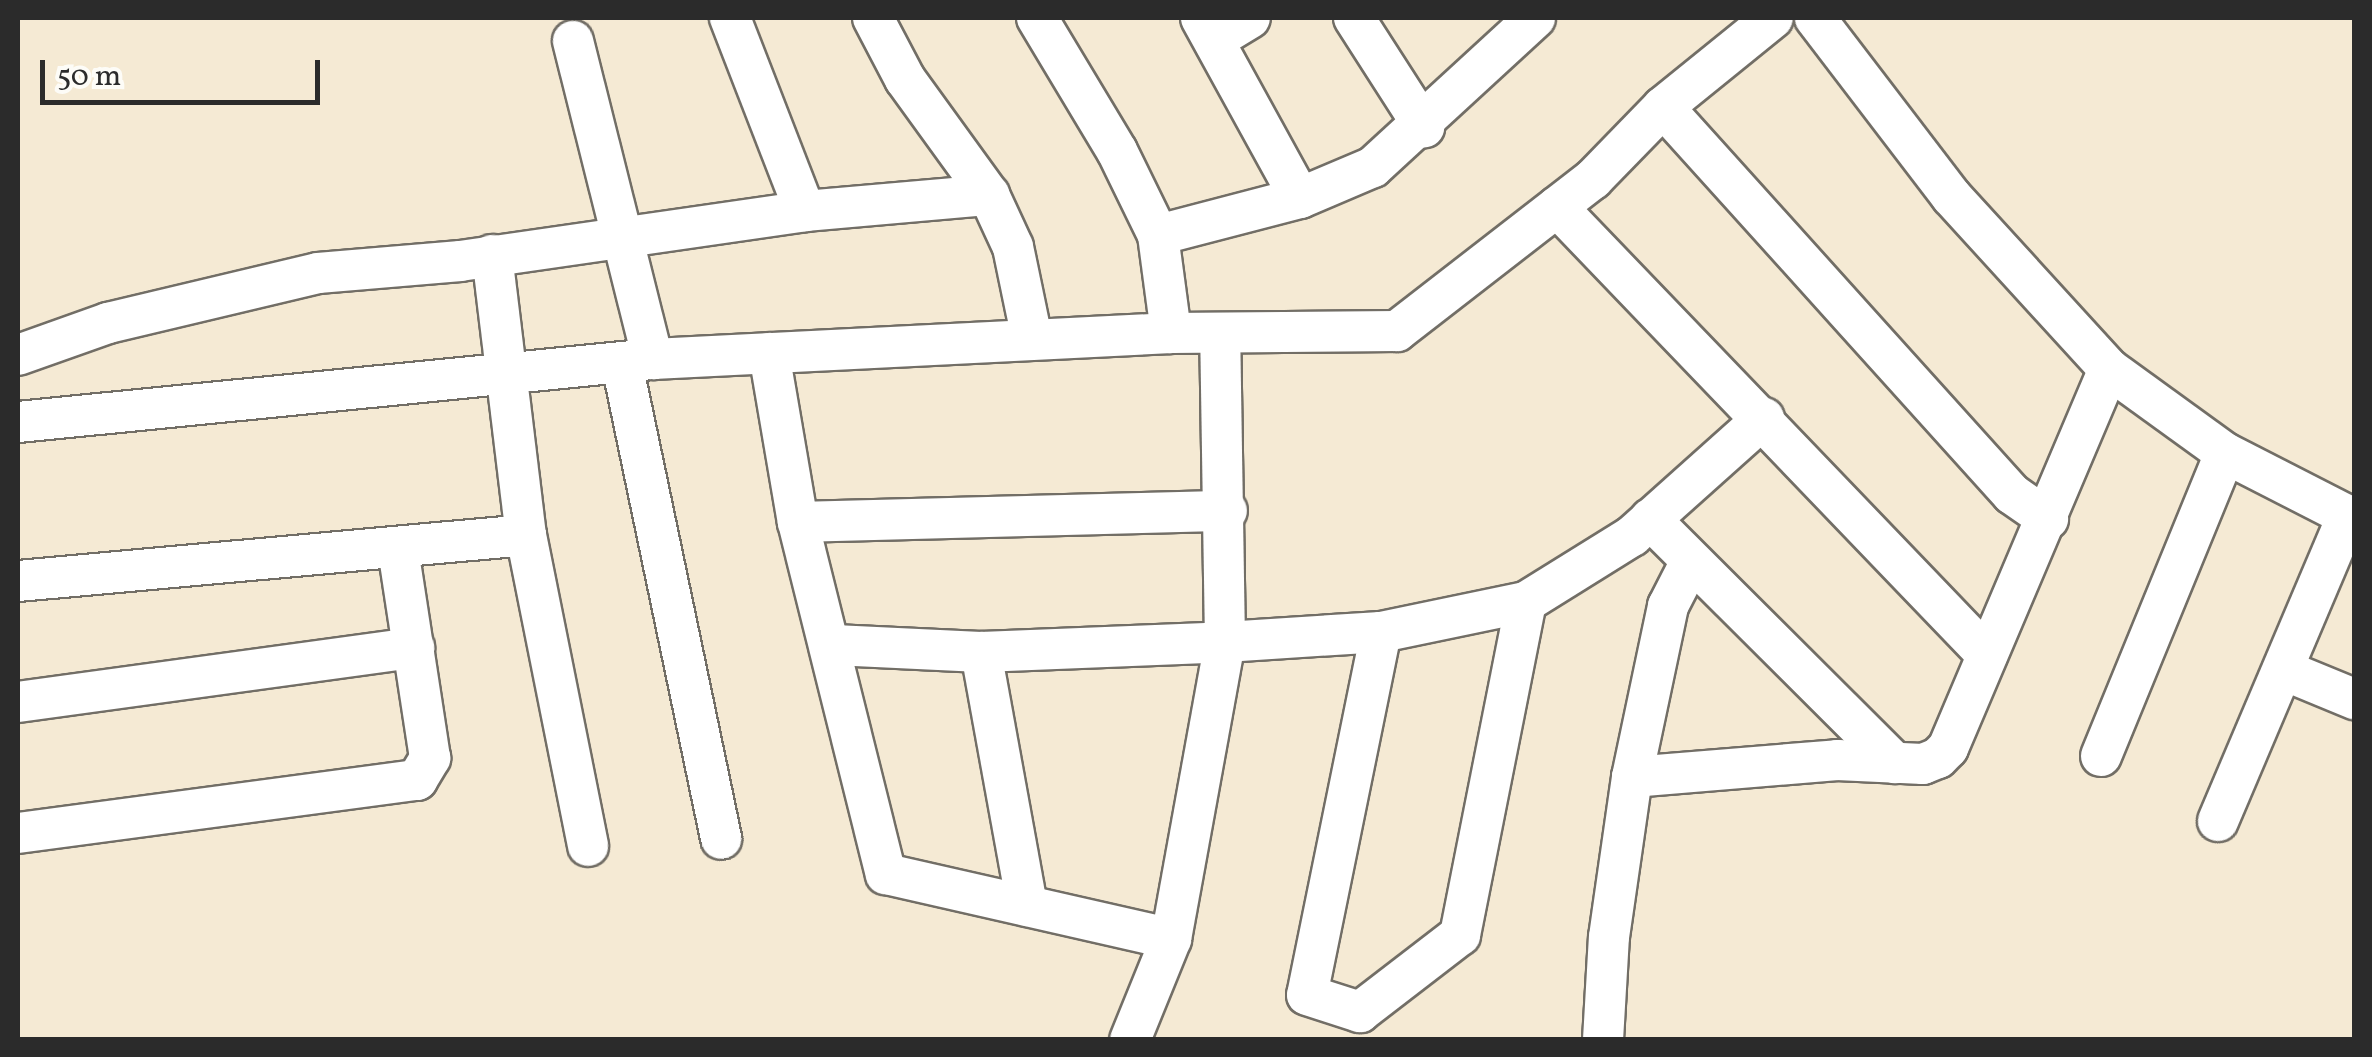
<!DOCTYPE html>
<style>
body{margin:0}
#map{position:relative;width:2372px;height:1057px;overflow:hidden;background:#f5ead4;font-family:Vollkorn,serif}
div>[style]{position:absolute}
[style*='--x']{left:calc(var(--x)*1px);top:calc(var(--y)*1px);width:calc(var(--w)*1px);rotate:calc(var(--a)*1deg)}
.roads{filter:drop-shadow(2px 0 #726e66) drop-shadow(-2px 0 #726e66) drop-shadow(0 2px #726e66) drop-shadow(0 -2px #726e66)}
.minor>*{height:40px;margin:-20px;padding:0 20px;transform-origin:20px;border-radius:20px;background:#fff}
span{translate:-50% -50%;white-space:nowrap;text-align:center;line-height:1.15;-webkit-text-stroke:9px #fdfcf7;paint-order:stroke}
.frame{position:absolute;inset:0;border:20px solid #2b2b2b;pointer-events:none}
.scale{position:absolute;left:40px;top:60px;width:280px;height:45px;box-sizing:border-box;border:5px solid #2b2b2b;border-top:0;padding-left:12px;font-size:30px;line-height:35px;white-space:nowrap;color:#2b2b2b;-webkit-text-stroke:8px #fdfcf7;paint-order:stroke}
</style>
<div id="map">
<div class="roads">
<div class="minor">
<div style="--x:730;--y:18;--w:207;--a:68.8"></div>
<div style="--x:873;--y:18;--w:69;--a:62.3"></div>
<div style="--x:905;--y:79;--w:143;--a:54.1"></div>
<div style="--x:989;--y:195;--w:57;--a:65.2"></div>
<div style="--x:1013;--y:247;--w:94;--a:78.3"></div>
<div style="--x:1037;--y:18;--w:155;--a:59"></div>
<div style="--x:1117;--y:151;--w:93;--a:64"></div>
<div style="--x:1158;--y:235;--w:99;--a:82.4"></div>
<div style="--x:1201;--y:18;--w:205;--a:61.2"></div>
<div style="--x:1354;--y:18;--w:130;--a:57.3"></div>
<div style="--x:1815;--y:18;--w:224;--a:52.6"></div>
<div style="--x:1951;--y:196;--w:234;--a:47.6"></div>
<div style="--x:2109;--y:369;--w:143;--a:35.9"></div>
<div style="--x:2225;--y:453;--w:145;--a:27.1"></div>
<div style="--x:1214;--y:40;--w:42;--a:-31.4"></div>
<div style="--x:573;--y:41;--w:328;--a:75.9"></div>
<div style="--x:1663;--y:107;--w:521;--a:47.96"></div>
<div style="--x:2012;--y:494;--w:44;--a:34.8"></div>
<div style="--x:1557;--y:207;--w:621;--a:46.17"></div>
<div style="--x:1158;--y:235;--w:147;--a:-14.6"></div>
<div style="--x:1300;--y:198;--w:79;--a:-23"></div>
<div style="--x:1373;--y:167;--w:220;--a:-42.6"></div>
<div style="--x:492;--y:255;--w:282;--a:83.1"></div>
<div style="--x:526;--y:535;--w:317;--a:78.7"></div>
<div style="--x:769;--y:353;--w:171;--a:80.3"></div>
<div style="--x:798;--y:522;--w:363;--a:76"></div>
<div style="--x:886;--y:874;--w:292;--a:12.8"></div>
<div style="--x:18;--y:355;--w:96;--a:-19.6"></div>
<div style="--x:108;--y:323;--w:216;--a:-13.4"></div>
<div style="--x:318;--y:273;--w:143;--a:-4.8"></div>
<div style="--x:460;--y:261;--w:349;--a:-8.2"></div>
<div style="--x:805;--y:211;--w:185;--a:-5"></div>
<div style="--x:622;--y:364;--w:485;--a:78.2"></div>
<div style="--x:18;--y:422;--w:638;--a:-5.67"></div>
<div style="--x:653;--y:359;--w:519;--a:-2.87"></div>
<div style="--x:1171;--y:333;--w:226;--a:-0.5"></div>
<div style="--x:1397;--y:331;--w:248;--a:-37.8"></div>
<div style="--x:1593;--y:179;--w:100;--a:-45.8"></div>
<div style="--x:1663;--y:107;--w:141;--a:-39"></div>
<div style="--x:1650;--y:519;--w:346;--a:44.9"></div>
<div style="--x:798;--y:522;--w:429;--a:-1.5"></div>
<div style="--x:18;--y:581;--w:510;--a:-5.17"></div>
<div style="--x:1381;--y:632;--w:370;--a:101.5"></div>
<div style="--x:1307;--y:995;--w:56;--a:17.8"></div>
<div style="--x:1360;--y:1012;--w:126;--a:-37.6"></div>
<div style="--x:1460;--y:935;--w:339;--a:-78.8"></div>
<div style="--x:834;--y:645;--w:147;--a:2.7"></div>
<div style="--x:981;--y:652;--w:244;--a:-2.3"></div>
<div style="--x:1225;--y:642;--w:156;--a:-3.7"></div>
<div style="--x:1381;--y:632;--w:148;--a:-11.7"></div>
<div style="--x:1526;--y:602;--w:125;--a:-31.9"></div>
<div style="--x:1632;--y:536;--w:177;--a:-41.8"></div>
<div style="--x:981;--y:652;--w:258;--a:79.7"></div>
<div style="--x:2286;--y:671;--w:74;--a:22.4"></div>
<div style="--x:18;--y:702;--w:400;--a:-7.8"></div>
<div style="--x:2101;--y:756;--w:327;--a:-67.7"></div>
<div style="--x:1632;--y:777;--w:206;--a:-4.7"></div>
<div style="--x:1837;--y:760;--w:86;--a:2.7"></div>
<div style="--x:1923;--y:764;--w:16;--a:-22"></div>
<div style="--x:1938;--y:758;--w:14;--a:-45"></div>
<div style="--x:1948;--y:748;--w:412;--a:-67"></div>
<div style="--x:2218;--y:821;--w:332;--a:-67"></div>
<div style="--x:18;--y:833;--w:403;--a:-7.6"></div>
<div style="--x:417;--y:780;--w:26;--a:-59"></div>
<div style="--x:430;--y:758;--w:212;--a:-98.7"></div>
<div style="--x:1130;--y:1040;--w:109;--a:-67.9"></div>
<div style="--x:1171;--y:939;--w:302;--a:-79.7"></div>
<div style="--x:1225;--y:642;--w:307;--a:-90.9"></div>
<div style="--x:1603;--y:1040;--w:103;--a:-86.7"></div>
<div style="--x:1609;--y:937;--w:162;--a:-81.8"></div>
<div style="--x:1632;--y:777;--w:175;--a:-78.1"></div>
<div style="--x:1668;--y:606;--w:48;--a:-62.9"></div>
</div>
</div>
<div class="frame"></div>
<div class="scale">50 m</div>
</div>
